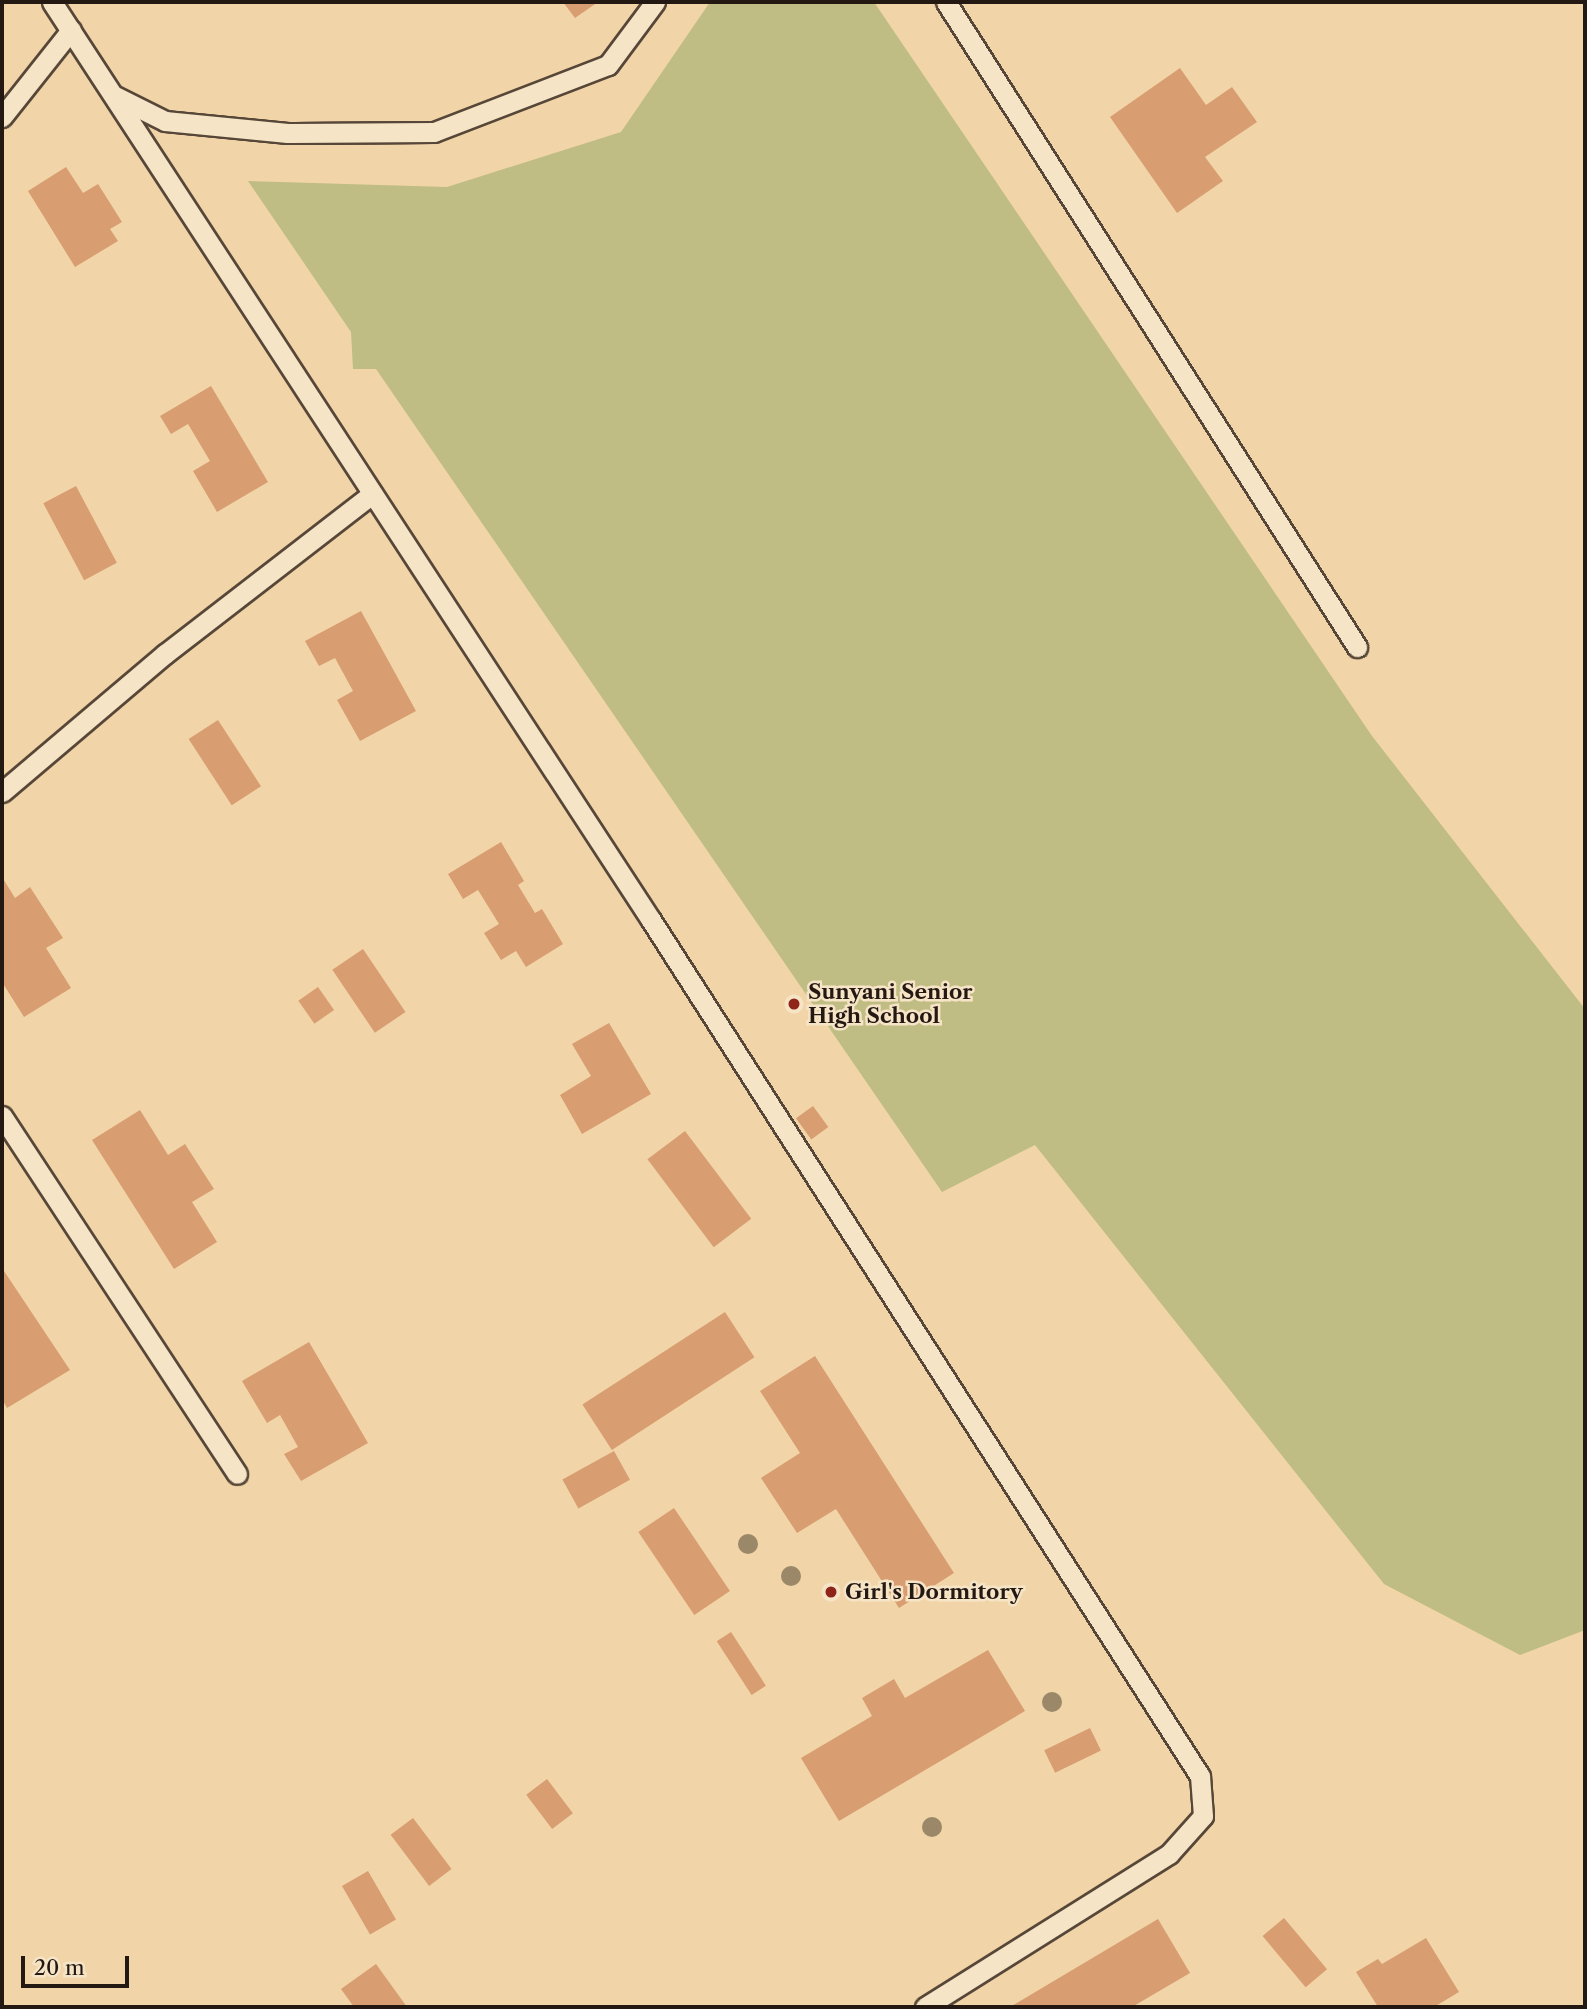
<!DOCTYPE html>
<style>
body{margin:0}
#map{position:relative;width:1587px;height:2009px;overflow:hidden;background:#f1d5a8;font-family:"Libre Caslon Text",serif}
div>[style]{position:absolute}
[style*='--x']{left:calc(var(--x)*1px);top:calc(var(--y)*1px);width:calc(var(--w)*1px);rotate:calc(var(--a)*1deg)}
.green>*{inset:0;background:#bfbc84}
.building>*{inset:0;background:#d89d70;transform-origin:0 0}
.roads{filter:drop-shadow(2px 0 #574738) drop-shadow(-2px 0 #574738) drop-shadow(0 2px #574738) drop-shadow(0 -2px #574738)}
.lane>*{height:19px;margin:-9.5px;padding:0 9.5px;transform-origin:9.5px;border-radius:9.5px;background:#f6e4c6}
.trees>*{width:20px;height:20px;margin:-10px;border-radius:50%;background:#9a8869}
.dots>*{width:19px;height:19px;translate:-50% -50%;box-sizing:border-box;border:4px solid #f6e4c6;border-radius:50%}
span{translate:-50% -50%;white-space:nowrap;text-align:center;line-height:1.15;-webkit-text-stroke:5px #f6e4c6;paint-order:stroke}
.poi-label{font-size:21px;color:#241813;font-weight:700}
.left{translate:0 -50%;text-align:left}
.frame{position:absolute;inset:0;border:4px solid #241813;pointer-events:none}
.scale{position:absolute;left:21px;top:1956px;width:108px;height:32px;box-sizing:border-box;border:4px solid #241813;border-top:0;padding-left:9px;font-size:21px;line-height:24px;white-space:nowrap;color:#241813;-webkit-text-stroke:5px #f6e4c6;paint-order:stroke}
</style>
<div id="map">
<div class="green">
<div style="clip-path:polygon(710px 2px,874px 2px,1372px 736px,1585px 1009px,1585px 1630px,1520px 1655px,1384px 1584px,1035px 1145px,942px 1192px,376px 369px,353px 369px,351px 332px,248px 181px,447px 187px,621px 132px)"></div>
</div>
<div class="building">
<div style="clip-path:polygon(563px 2px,598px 2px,575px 18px)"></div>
<div style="clip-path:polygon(1180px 68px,1206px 105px,1232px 87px,1257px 122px,1205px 157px,1223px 181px,1177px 213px,1110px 117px)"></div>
<div style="clip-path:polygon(66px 167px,83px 193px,98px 184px,122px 222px,110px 229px,118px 241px,75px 267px,28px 191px)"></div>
<div style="clip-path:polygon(211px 386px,268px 482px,217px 512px,193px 471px,210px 461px,188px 424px,171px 434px,160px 416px)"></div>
<div style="left:76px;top:486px;width:87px;height:37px;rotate:62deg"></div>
<div style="clip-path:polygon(361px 611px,416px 711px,360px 741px,337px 700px,353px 691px,335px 658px,319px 666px,305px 641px)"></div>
<div style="left:218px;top:720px;width:79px;height:35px;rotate:57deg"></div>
<div style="clip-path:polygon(501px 842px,524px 881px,518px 885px,535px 913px,542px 909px,563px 944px,526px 967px,516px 951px,501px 960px,484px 933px,499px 924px,478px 890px,463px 899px,448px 874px)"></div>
<div style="clip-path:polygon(2px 877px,15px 898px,30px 887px,63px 938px,46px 948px,71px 988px,24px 1017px,2px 982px)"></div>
<div style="left:363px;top:949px;width:76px;height:37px;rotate:56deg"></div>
<div style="left:318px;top:987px;width:28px;height:24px;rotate:55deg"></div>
<div style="clip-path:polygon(609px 1023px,651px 1094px,582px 1134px,560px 1095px,591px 1076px,572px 1044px)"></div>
<div style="left:813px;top:1106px;width:26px;height:21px;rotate:54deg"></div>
<div style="clip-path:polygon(140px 1110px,168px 1155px,185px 1144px,214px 1189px,192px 1202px,217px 1242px,174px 1269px,92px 1140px)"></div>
<div style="left:685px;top:1131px;width:110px;height:47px;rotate:53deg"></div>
<div style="clip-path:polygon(2px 1268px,70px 1370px,7px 1408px,2px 1399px)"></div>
<div style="left:725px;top:1312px;width:54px;height:170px;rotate:57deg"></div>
<div style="clip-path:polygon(309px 1342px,368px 1443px,301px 1481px,284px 1454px,298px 1447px,280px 1415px,267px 1423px,242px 1381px)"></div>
<div style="clip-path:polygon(815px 1356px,954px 1573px,899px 1608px,836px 1509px,797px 1533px,761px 1478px,800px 1453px,760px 1391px)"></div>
<div style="left:614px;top:1451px;width:33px;height:59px;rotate:61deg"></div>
<div style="left:674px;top:1508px;width:100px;height:43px;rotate:56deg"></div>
<div style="left:731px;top:1632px;width:64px;height:17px;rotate:57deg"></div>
<div style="clip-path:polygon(988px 1650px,1025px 1711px,839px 1821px,801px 1758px,872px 1716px,862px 1698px,894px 1679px,905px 1698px)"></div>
<div style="left:1090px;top:1728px;width:25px;height:51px;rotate:64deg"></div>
<div style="left:547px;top:1779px;width:43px;height:26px;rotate:53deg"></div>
<div style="left:413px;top:1818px;width:64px;height:28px;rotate:53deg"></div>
<div style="left:368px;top:1871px;width:56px;height:30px;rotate:60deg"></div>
<div style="left:1284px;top:1918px;width:67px;height:28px;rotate:50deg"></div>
<div style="clip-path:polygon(1158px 1919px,1190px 1973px,1132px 2007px,1010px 2007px)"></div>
<div style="clip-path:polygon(1426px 1938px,1459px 1992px,1434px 2007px,1378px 2007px,1356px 1972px,1378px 1959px,1382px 1964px)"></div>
<div style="clip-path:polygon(376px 1964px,407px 2007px,354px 2007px,341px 1989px)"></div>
</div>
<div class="roads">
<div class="lane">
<div style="--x:52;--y:2;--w:1096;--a:56.88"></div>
<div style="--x:651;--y:920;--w:1017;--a:57.33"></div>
<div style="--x:1200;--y:1776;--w:40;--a:85.7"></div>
<div style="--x:1203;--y:1816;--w:51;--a:131.8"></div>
<div style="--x:1169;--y:1854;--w:288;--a:147.9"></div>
<div style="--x:946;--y:2;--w:765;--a:57.49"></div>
<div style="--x:115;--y:96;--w:56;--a:26.6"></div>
<div style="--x:165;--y:121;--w:123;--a:5.6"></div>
<div style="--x:287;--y:133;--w:147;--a:-0.4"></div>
<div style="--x:434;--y:132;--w:186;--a:-21.1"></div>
<div style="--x:608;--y:65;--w:79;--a:-53.3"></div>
<div style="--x:2;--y:117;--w:111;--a:-51.6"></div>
<div style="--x:2;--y:792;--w:214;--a:-40.3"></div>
<div style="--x:165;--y:654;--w:262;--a:-37.7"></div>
<div style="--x:2;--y:1116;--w:428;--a:56.7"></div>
</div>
</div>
<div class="trees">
<div style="left:748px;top:1544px"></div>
<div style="left:791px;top:1576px"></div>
<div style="left:1052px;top:1702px"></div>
<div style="left:932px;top:1827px"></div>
</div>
<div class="dots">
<div style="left:794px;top:1004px;background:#8f2418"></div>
<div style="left:831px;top:1592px;background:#8f2418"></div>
</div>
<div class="poi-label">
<span class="left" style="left:808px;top:1004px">Sunyani Senior<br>High School</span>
<span class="left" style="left:845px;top:1592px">Girl's Dormitory</span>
</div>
<div class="frame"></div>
<div class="scale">20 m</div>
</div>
